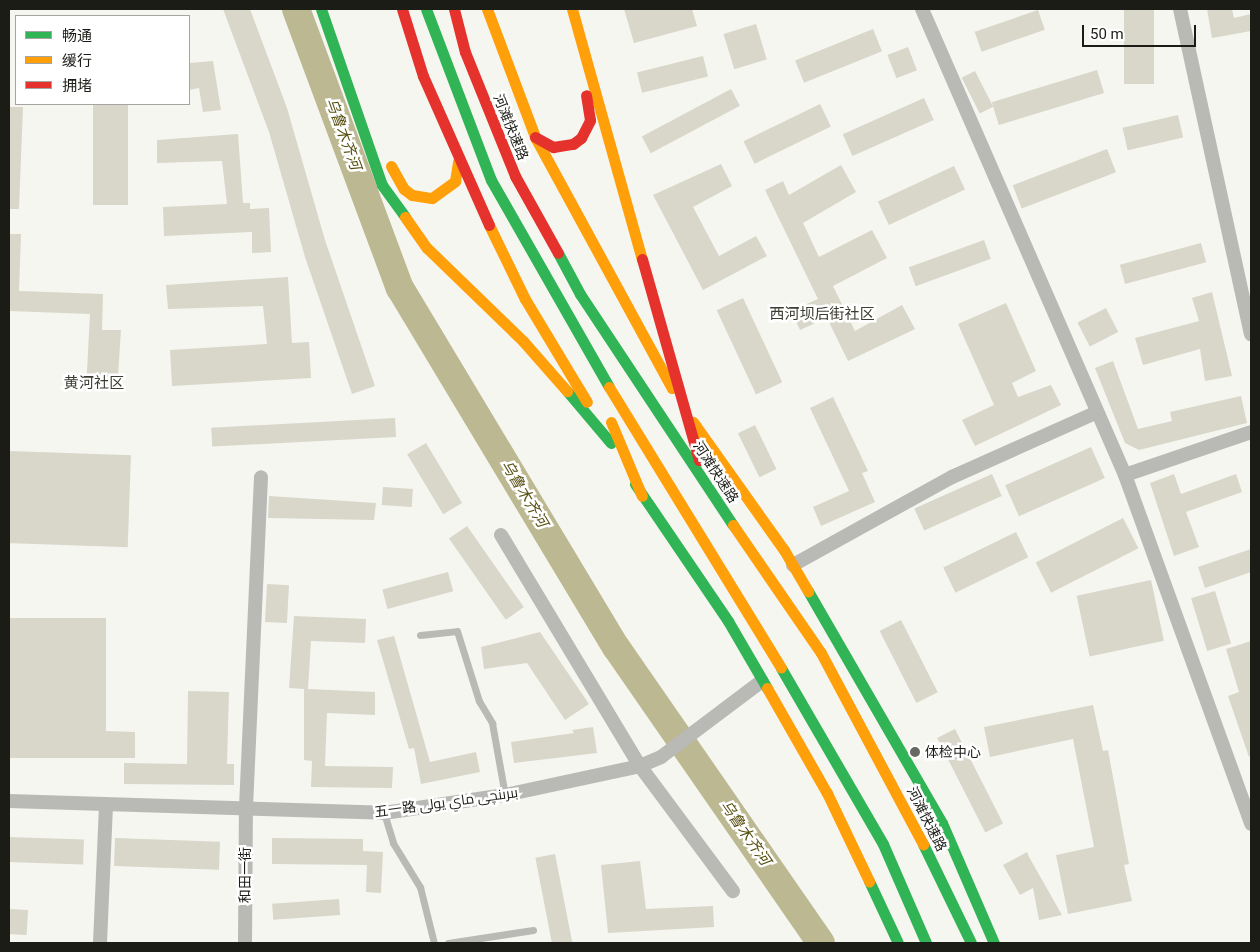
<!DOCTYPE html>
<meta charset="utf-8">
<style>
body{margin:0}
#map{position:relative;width:1260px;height:952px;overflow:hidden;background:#f6f6f0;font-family:Roboto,Cairo,"Noto Sans SC",sans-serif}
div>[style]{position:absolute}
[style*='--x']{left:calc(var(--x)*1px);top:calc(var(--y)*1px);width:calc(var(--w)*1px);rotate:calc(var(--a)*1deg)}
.river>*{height:28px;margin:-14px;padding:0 14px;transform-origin:14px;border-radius:14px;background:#bcb892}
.building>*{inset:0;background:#d8d7ca;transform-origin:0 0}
.lane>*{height:7px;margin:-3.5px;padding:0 3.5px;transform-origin:3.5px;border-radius:3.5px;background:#b9b9b6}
.street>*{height:14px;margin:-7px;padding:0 7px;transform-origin:7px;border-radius:7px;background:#b9b9b6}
.fast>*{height:11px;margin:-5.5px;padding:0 5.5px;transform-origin:5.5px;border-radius:5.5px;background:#30b455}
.slow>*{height:11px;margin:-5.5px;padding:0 5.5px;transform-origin:5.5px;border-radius:5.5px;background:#ff9f0a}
.jam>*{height:11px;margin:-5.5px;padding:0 5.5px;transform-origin:5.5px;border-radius:5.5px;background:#e5322d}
.dots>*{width:14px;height:14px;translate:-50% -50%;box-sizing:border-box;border:2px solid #fff;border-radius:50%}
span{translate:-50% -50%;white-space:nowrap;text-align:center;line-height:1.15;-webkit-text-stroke:5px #fff;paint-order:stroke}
.street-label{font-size:14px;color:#1c1c17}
.poi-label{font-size:14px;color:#1c1c17}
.left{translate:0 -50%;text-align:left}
.water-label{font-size:15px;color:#575011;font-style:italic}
.neighbourhood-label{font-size:15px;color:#3d3c32}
.frame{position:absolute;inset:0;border:10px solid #1c1c17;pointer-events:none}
.legend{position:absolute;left:15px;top:15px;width:175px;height:90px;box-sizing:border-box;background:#fff;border:1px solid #a4a4a2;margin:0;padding:6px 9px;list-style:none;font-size:15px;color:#1c1c17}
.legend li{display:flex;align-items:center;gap:10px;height:25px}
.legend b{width:25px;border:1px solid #a4a4a2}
.scale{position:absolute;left:1082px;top:25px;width:114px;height:22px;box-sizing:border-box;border:2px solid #1c1c17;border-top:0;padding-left:6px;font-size:15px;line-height:18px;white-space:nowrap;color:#1c1c17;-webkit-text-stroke:4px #fff;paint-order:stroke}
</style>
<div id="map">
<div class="river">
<div style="--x:296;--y:9;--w:298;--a:69.6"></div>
<div style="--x:400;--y:288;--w:419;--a:59"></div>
<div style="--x:616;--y:647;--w:360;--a:55.3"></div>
</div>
<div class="building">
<div style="clip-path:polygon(223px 9px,250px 9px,287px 108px,325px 240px,375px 386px,352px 394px,305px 257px,269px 132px)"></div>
<div style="clip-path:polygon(624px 9px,692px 9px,697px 26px,634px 43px)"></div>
<div style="left:1124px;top:9px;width:30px;height:75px"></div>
<div style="clip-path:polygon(1207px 9px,1232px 9px,1234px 18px,1251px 14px,1251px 31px,1212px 38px)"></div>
<div style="left:1038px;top:10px;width:21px;height:67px;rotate:71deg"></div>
<div style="left:756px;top:24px;width:37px;height:34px;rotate:73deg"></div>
<div style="left:873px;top:29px;width:24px;height:84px;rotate:68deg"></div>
<div style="left:908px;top:47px;width:25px;height:22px;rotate:69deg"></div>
<div style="left:703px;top:56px;width:21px;height:68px;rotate:76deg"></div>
<div style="clip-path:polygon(213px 61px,221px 110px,203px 112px,199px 88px,189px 90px,189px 63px)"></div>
<div style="left:1097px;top:70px;width:24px;height:110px;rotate:73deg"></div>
<div style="left:975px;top:71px;width:40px;height:15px;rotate:63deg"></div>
<div style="left:731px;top:89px;width:19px;height:101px;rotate:62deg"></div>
<div style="left:924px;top:98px;width:24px;height:89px;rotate:66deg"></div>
<div style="left:93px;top:104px;width:35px;height:101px"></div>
<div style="left:820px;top:104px;width:25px;height:85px;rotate:64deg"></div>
<div style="clip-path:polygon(9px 107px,23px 107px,19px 209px,9px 209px)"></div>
<div style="left:1178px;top:115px;width:23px;height:57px;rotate:77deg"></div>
<div style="clip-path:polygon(238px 134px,243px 203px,250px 203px,250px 209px,269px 208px,271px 252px,252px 253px,252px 232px,164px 236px,163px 207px,227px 204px,222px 161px,157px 163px,157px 140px)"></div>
<div style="left:1107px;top:149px;width:25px;height:101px;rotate:69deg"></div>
<div style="clip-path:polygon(721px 164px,732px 186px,693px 207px,719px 256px,756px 236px,767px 256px,703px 290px,653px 195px)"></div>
<div style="clip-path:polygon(841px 165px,856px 192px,803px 223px,819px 257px,872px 230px,887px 258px,833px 286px,855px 331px,902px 305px,915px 329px,848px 361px,827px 318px,800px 330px,791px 311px,818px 299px,765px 190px,783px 181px,789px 195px)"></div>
<div style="left:954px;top:166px;width:26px;height:84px;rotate:65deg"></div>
<div style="clip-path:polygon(9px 234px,21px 234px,19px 291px,103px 294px,102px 330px,121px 330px,117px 391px,86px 390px,90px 314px,9px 311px)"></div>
<div style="left:984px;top:240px;width:20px;height:80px;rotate:70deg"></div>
<div style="left:1201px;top:243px;width:20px;height:84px;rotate:75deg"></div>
<div style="clip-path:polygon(288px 277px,292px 343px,309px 342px,311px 378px,172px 386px,170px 350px,267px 344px,263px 306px,168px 309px,166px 285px)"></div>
<div style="clip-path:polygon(1212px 292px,1232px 376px,1205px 381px,1200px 349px,1143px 365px,1135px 338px,1199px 321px,1192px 298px)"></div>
<div style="left:743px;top:298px;width:93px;height:29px;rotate:65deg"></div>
<div style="clip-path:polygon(1006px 303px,1036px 371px,1012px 383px,1018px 397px,1051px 385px,1061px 405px,975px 446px,962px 420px,994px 405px,958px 324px)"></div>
<div style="left:1106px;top:308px;width:27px;height:32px;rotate:63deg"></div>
<div style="clip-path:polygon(1113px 361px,1138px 429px,1172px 421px,1170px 412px,1241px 396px,1247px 423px,1139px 450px,1125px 443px,1095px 368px)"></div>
<div style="clip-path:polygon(833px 397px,868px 471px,862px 473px,875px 502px,821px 526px,813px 507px,849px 491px,810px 408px)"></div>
<div style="left:395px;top:418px;width:19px;height:184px;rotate:87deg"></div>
<div style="left:755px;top:425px;width:49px;height:19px;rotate:64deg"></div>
<div style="left:426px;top:443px;width:70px;height:22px;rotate:59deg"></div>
<div style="left:1091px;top:447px;width:34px;height:94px;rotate:66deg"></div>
<div style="left:9px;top:451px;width:122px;height:92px;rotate:2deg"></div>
<div style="left:992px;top:474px;width:24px;height:85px;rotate:66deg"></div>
<div style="clip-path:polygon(1174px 474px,1181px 494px,1236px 474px,1242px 492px,1186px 512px,1199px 547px,1174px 556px,1150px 483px)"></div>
<div style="left:383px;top:487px;width:30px;height:18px;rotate:4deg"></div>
<div style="clip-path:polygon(269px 496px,376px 503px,374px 520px,268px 518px)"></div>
<div style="left:1123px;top:518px;width:34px;height:98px;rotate:63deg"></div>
<div style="left:467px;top:526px;width:99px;height:22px;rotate:55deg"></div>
<div style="left:1016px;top:532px;width:28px;height:81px;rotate:64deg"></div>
<div style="clip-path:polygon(1251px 549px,1251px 572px,1205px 588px,1198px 567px)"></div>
<div style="left:448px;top:572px;width:20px;height:68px;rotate:75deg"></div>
<div style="left:1151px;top:580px;width:62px;height:76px;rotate:78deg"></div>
<div style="left:267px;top:584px;width:22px;height:38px;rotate:3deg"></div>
<div style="left:1215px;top:591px;width:55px;height:25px;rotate:73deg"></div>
<div style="clip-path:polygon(294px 616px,366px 619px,365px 643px,311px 641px,308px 689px,375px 692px,375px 715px,327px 713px,325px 766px,393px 767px,392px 788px,311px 787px,312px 761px,304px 760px,304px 689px,289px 688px)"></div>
<div style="clip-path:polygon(9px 618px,106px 618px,106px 731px,135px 732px,135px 758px,9px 758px)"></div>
<div style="left:901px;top:620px;width:81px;height:24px;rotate:63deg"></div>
<div style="clip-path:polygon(540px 632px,589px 704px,565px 720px,527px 663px,484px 669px,481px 647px)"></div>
<div style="clip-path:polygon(394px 636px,430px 762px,476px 752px,480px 772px,421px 784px,414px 748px,409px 749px,377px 640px)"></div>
<div style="clip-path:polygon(1251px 641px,1251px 756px,1249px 757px,1228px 696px,1239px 692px,1226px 649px)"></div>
<div style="clip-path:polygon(188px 691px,229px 692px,227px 764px,234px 764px,234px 785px,124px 784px,124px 763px,187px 764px)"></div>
<div style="clip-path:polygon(1093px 705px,1103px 751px,1108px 750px,1129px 864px,1124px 865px,1132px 901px,1068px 914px,1056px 855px,1094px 847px,1073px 739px,990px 757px,984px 727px)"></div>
<div style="clip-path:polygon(593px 727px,597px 753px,514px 763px,511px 742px,574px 733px,572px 730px)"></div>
<div style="left:955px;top:729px;width:106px;height:20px;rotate:63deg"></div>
<div style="left:9px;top:837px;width:75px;height:25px;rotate:2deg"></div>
<div style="left:115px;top:838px;width:105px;height:28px;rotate:2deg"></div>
<div style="clip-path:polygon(272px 838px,363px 839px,363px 851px,383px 852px,381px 893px,366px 892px,367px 865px,272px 864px)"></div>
<div style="clip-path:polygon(1027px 852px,1029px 857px,1062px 915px,1039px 920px,1033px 888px,1020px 895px,1003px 865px)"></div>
<div style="left:555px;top:854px;width:91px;height:20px;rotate:79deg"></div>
<div style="clip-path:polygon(640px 861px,646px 909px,713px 906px,714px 927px,608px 933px,601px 865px)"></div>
<div style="left:339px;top:899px;width:16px;height:67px;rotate:86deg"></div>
<div style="left:9px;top:909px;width:19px;height:25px;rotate:3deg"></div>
</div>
<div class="lane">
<div style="--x:420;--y:635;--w:37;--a:-6"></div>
<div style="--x:457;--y:631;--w:73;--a:72.6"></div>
<div style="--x:479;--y:701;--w:26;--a:59"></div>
<div style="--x:492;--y:723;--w:73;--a:79.8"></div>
<div style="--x:384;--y:813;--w:31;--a:73"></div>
<div style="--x:393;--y:843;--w:52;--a:58.5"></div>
<div style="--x:420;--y:887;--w:58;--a:76"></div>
<div style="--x:448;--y:943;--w:86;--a:-8.7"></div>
</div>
<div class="street">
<div style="--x:922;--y:9;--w:508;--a:66.46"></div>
<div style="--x:1125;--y:475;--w:371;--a:70.1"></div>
<div style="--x:1180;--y:9;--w:333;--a:77.7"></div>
<div style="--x:1125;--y:475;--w:133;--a:-18.8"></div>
<div style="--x:501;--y:535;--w:270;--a:59"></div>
<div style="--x:640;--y:766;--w:156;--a:53.4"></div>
<div style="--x:793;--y:565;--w:182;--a:-29"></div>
<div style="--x:952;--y:477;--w:159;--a:-24.1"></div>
<div style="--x:9;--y:801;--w:375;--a:1.8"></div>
<div style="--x:384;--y:813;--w:122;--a:-8.5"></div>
<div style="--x:505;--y:795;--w:138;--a:-12.1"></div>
<div style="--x:640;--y:766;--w:23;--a:-23"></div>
<div style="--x:661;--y:757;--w:126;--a:-37"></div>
<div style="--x:100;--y:943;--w:139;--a:-87.5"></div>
<div style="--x:245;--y:943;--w:136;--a:-89.6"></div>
<div style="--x:246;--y:807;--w:330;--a:-87.4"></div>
</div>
<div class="fast">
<div style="--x:321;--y:9;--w:186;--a:70.9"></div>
<div style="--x:382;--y:185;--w:39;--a:54"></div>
<div style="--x:426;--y:9;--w:183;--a:69.2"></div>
<div style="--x:491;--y:180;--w:238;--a:60.3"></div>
<div style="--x:558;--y:253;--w:47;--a:61.8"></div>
<div style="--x:580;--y:294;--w:277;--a:56.5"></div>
<div style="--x:567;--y:391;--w:68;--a:49.8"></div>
<div style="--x:635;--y:484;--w:166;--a:55.8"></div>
<div style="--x:728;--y:621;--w:78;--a:59.8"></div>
<div style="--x:808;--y:591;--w:268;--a:60"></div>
<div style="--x:942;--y:823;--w:131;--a:66.6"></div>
<div style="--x:781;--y:668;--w:203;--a:59.9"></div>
<div style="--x:883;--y:844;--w:108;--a:66.5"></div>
<div style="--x:923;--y:844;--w:110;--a:64.1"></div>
<div style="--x:869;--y:881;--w:68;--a:64.9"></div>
</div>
<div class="slow">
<div style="--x:487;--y:9;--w:137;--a:69.4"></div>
<div style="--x:535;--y:137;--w:286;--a:61.4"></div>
<div style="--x:572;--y:9;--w:260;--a:74.4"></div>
<div style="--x:391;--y:166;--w:26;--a:61"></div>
<div style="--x:404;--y:189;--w:10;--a:37"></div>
<div style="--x:412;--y:195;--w:20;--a:9"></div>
<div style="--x:432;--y:198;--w:29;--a:-36"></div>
<div style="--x:455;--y:181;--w:20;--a:-81"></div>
<div style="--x:405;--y:217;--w:38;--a:55"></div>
<div style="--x:427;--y:248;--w:134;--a:44.1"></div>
<div style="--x:523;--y:341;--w:67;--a:48.7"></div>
<div style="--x:489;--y:225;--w:82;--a:64.1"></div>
<div style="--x:525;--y:299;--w:120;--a:59"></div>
<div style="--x:609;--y:387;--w:329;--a:58.5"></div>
<div style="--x:611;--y:422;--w:80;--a:67.3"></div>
<div style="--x:693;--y:422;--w:157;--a:54.6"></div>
<div style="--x:784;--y:550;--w:48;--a:59.7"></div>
<div style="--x:733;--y:525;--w:155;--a:55.5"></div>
<div style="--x:821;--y:653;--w:217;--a:61.9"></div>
<div style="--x:767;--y:688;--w:121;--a:60.3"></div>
<div style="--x:827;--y:793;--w:98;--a:64.5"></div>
</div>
<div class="jam">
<div style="--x:402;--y:9;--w:70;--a:72.6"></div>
<div style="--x:423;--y:76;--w:163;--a:66.1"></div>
<div style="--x:454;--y:9;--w:44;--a:75.7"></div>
<div style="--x:465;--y:52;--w:134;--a:68"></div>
<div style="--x:515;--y:176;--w:88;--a:60.8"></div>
<div style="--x:535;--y:137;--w:21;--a:29"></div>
<div style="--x:553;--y:147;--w:20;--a:-9"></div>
<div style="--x:573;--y:144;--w:10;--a:-37"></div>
<div style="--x:581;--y:138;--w:20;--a:-63"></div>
<div style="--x:590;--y:120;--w:25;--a:-99"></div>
<div style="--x:642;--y:259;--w:209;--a:74.2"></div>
</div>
<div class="dots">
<div style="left:915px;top:752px;background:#686863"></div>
</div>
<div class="street-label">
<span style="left:511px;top:127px;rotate:68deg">河滩快速路</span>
<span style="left:716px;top:472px;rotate:57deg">河滩快速路</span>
<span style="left:446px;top:802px;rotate:-8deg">五一路 بىرىنچى ماي يولى</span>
<span style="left:927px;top:819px;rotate:63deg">河滩快速路</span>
<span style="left:245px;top:875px;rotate:-90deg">和田一街</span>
</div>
<div class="poi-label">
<span class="left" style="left:925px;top:752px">体检中心</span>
</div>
<div class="water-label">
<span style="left:343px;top:134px;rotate:70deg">乌鲁木齐河</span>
<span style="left:524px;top:494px;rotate:59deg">乌鲁木齐河</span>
<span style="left:745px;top:833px;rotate:55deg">乌鲁木齐河</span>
</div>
<div class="neighbourhood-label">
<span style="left:822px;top:315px">西河坝后街社区</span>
<span style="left:94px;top:384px">黄河社区</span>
</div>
<div class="frame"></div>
<ul class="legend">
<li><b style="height:6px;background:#30b455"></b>畅通</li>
<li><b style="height:6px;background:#ff9f0a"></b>缓行</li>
<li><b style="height:6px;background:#e5322d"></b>拥堵</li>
</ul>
<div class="scale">50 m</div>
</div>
